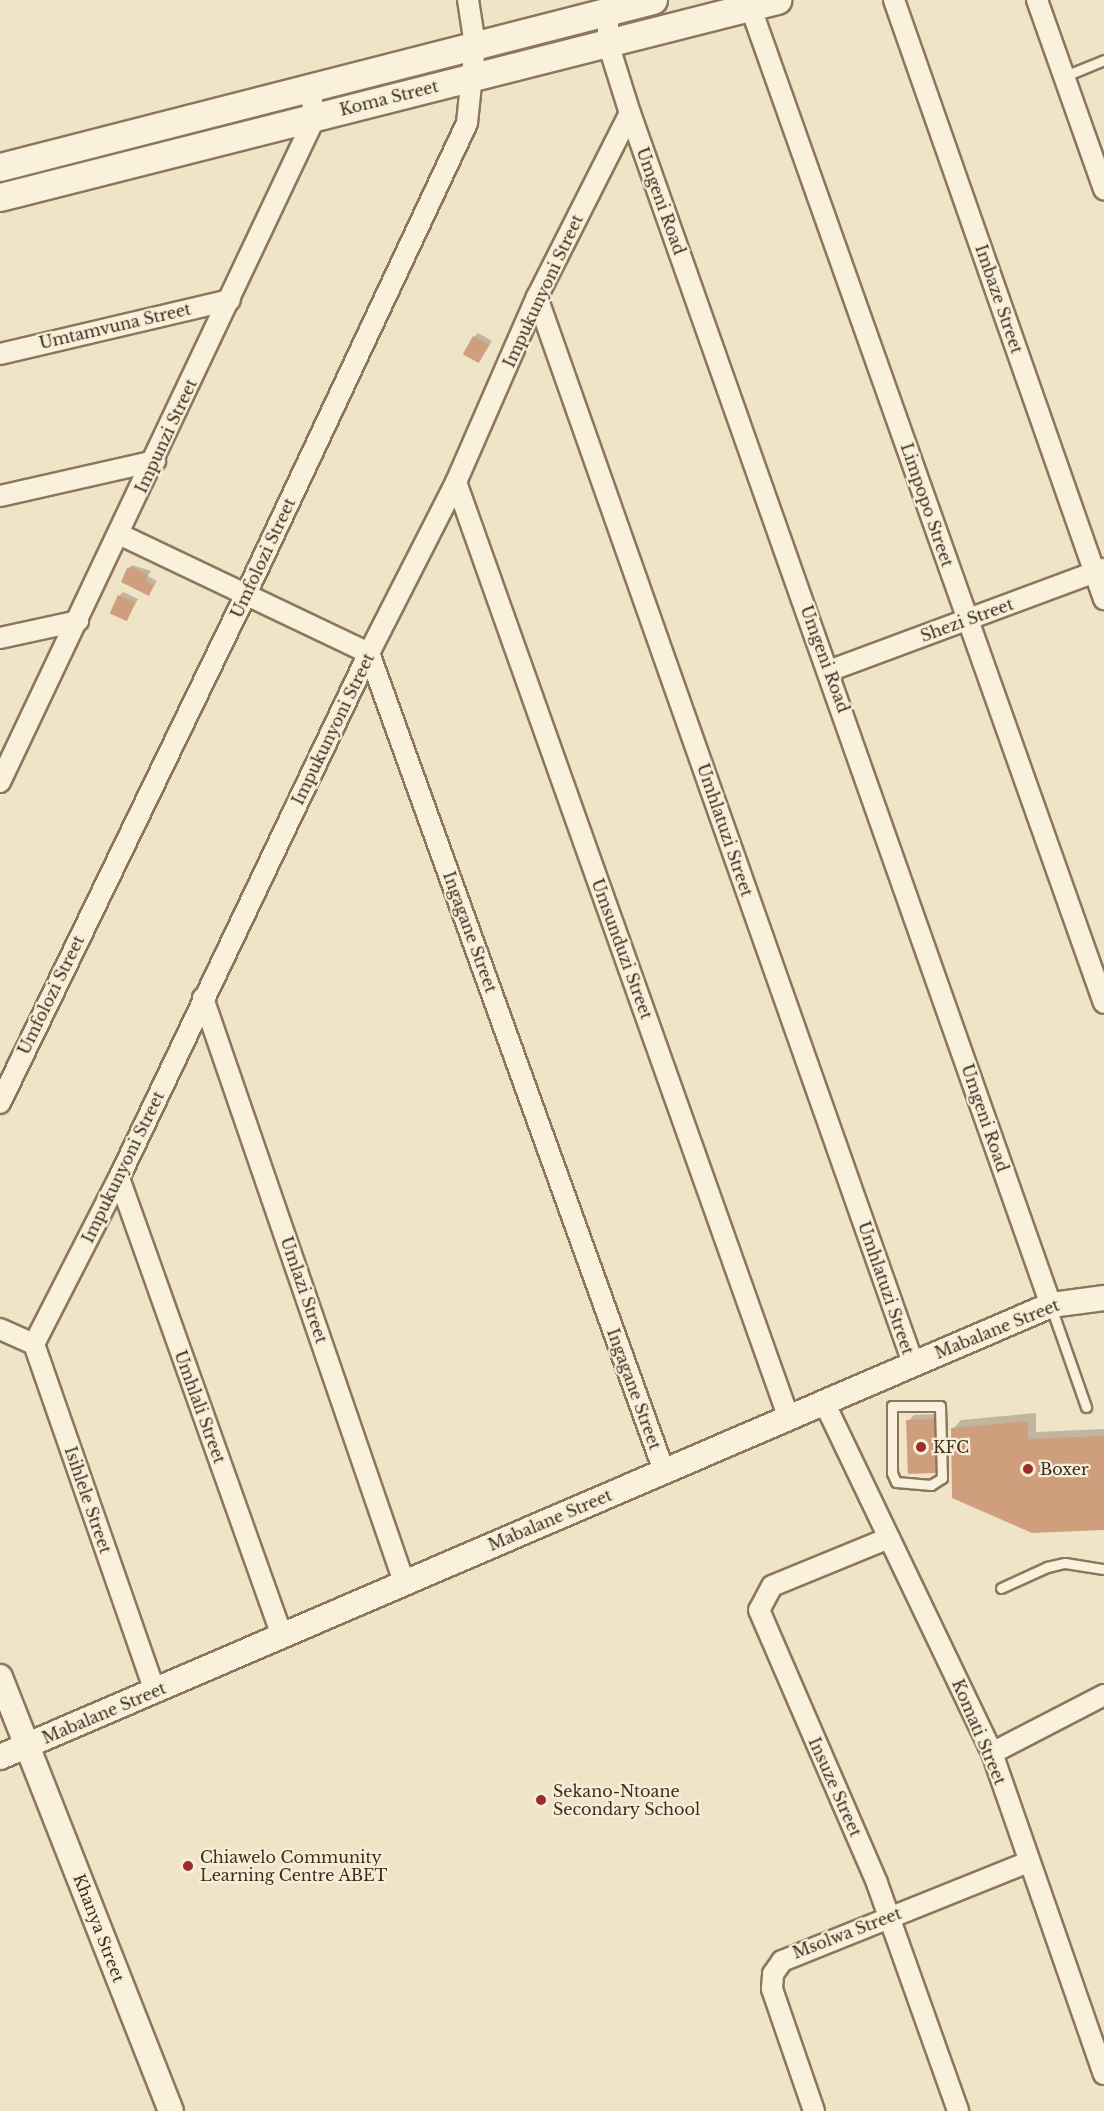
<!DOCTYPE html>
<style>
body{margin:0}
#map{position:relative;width:1104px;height:2111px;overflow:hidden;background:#f0e4c8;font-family:"Libre Baskerville",serif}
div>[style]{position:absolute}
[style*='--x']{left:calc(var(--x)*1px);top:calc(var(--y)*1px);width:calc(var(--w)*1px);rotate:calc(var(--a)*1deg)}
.shadow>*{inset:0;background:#0003}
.building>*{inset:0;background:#cf9f7d;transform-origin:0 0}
.roads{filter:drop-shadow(2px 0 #8d765c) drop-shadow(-2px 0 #8d765c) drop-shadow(0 2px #8d765c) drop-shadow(0 -2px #8d765c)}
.service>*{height:9px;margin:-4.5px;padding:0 4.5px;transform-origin:4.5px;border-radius:4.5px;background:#faf1dc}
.minor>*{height:20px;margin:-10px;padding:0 10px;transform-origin:10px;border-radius:10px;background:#faf1dc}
.tertiary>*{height:24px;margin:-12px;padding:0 12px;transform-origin:12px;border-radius:12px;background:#faf1dc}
.secondary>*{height:27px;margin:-13.5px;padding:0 13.5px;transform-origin:13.5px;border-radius:13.5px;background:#faf1dc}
.dots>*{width:16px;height:16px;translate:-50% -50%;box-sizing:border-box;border:3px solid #f7eed8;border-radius:50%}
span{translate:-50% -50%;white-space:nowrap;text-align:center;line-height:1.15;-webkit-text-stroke:4.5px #f7eed8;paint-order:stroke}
.street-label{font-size:16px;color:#3d2e20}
.poi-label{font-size:16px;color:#3d2e20}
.left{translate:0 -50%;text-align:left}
</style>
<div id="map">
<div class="shadow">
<div style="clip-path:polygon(478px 333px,492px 341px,480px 361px,474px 337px)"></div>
<div style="clip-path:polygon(132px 565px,151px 571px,148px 576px,157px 581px,149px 594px,128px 569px)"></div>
<div style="clip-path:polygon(123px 592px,138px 599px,127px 619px,119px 596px)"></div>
<div style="clip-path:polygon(1036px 1413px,1036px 1432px,1104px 1429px,1104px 1529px,953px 1429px,961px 1420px)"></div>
<div style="clip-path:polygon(940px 1414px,942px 1465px,935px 1472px,908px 1421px,914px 1415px)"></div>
</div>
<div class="building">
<div style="left:473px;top:336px;width:18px;height:21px;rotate:29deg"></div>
<div style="clip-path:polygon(132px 567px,148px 575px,145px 581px,154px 585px,149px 596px,121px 582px,127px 568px)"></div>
<div style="left:118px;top:595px;width:19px;height:20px;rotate:25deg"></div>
<div style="left:934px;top:1419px;width:54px;height:28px;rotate:88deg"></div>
<div style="clip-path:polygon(1028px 1421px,1028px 1439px,1104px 1436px,1104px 1530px,1032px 1533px,952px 1498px,951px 1428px)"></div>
</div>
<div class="roads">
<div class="service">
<div style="--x:1065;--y:76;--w:42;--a:-22.3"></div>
<div style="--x:1051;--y:1307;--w:106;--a:70.7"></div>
<div style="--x:892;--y:1406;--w:48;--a:0"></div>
<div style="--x:940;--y:1406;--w:72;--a:88.4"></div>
<div style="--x:942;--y:1478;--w:13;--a:148"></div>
<div style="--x:931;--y:1485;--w:35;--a:-175"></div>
<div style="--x:896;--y:1482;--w:10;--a:-114"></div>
<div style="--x:892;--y:1473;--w:67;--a:-90"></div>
<div style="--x:1001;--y:1588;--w:51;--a:-24.5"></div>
<div style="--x:1047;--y:1567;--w:18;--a:-13"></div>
<div style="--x:1065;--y:1563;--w:39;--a:9"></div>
</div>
<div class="minor">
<div style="--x:748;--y:0;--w:1064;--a:70.46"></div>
<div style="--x:894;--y:0;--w:635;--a:70.68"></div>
<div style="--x:1037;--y:0;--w:201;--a:70.5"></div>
<div style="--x:608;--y:11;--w:32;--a:90"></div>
<div style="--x:608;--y:43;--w:73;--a:72.6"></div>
<div style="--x:630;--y:113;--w:1264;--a:70.55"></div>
<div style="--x:537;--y:297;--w:1130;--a:70.57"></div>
<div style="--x:0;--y:354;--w:236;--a:-13.2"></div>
<div style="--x:456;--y:482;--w:991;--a:70.43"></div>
<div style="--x:0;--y:496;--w:159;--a:-12.7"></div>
<div style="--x:119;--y:534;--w:277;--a:25.5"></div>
<div style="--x:369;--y:653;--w:870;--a:70.17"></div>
<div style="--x:0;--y:638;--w:80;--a:-12.3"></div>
<div style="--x:829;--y:671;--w:293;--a:-20.4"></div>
<div style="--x:0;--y:782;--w:736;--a:-64.65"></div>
<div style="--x:315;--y:117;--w:32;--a:-101"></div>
<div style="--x:203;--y:998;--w:618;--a:71.01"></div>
<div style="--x:0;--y:1103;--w:565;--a:-64.21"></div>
<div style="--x:246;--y:594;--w:520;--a:-64.86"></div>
<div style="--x:467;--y:123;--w:78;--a:-84.1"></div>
<div style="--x:475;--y:45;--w:46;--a:-98.8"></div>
<div style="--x:119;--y:1178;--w:485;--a:70.4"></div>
<div style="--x:0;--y:1329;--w:37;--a:24"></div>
<div style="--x:34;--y:1344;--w:367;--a:70.8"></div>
<div style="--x:34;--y:1344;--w:186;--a:-62.9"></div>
<div style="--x:119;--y:1178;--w:581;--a:-64.54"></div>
<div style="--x:369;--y:653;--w:192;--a:-63"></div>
<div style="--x:456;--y:482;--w:202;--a:-66.4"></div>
<div style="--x:537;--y:297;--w:206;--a:-63.2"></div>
<div style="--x:824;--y:1402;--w:389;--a:64.4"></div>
<div style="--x:992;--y:1753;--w:340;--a:70.8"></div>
<div style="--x:889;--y:1538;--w:126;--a:157.7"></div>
<div style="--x:772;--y:1586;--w:27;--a:118"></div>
<div style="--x:759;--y:1610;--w:297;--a:66.6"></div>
<div style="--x:877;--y:1883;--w:242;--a:70.4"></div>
<div style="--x:992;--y:1753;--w:126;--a:-27.4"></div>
<div style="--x:814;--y:2111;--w:129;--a:-109"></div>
<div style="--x:772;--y:1989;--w:15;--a:-86"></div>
<div style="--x:773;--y:1974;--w:16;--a:-55"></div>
<div style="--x:782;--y:1961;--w:265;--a:-21.9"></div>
</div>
<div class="tertiary">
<div style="--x:0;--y:1677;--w:466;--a:68.5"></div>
<div style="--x:0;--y:1757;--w:1144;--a:-23.27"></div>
<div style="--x:1051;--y:1305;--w:53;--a:-7.5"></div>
</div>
<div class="secondary">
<div style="--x:0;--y:167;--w:674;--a:-14.35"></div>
<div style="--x:0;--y:197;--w:802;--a:-14.23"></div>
</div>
</div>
<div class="dots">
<div style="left:921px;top:1447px;background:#9e2a2b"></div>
<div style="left:1028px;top:1469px;background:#9e2a2b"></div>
<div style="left:541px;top:1800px;background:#9e2a2b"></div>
<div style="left:188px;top:1866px;background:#9e2a2b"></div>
</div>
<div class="street-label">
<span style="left:389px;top:98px;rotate:-14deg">Koma Street</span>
<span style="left:661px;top:201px;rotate:70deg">Umgeni Road</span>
<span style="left:543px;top:291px;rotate:-65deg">Impukunyoni Street</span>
<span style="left:999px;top:299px;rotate:71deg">Imbaze Street</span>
<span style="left:115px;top:326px;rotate:-13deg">Umtamvuna Street</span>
<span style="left:166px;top:436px;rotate:-65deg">Impunzi Street</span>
<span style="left:927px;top:505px;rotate:71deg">Limpopo Street</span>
<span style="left:263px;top:558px;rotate:-65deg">Umfolozi Street</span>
<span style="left:967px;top:620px;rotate:-20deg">Shezi Street</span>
<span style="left:825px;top:659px;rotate:70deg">Umgeni Road</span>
<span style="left:333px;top:729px;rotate:-64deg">Impukunyoni Street</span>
<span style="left:725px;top:830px;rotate:71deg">Umhlatuzi Street</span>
<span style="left:470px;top:932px;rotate:70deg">Ingagane Street</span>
<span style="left:622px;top:949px;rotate:70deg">Umsunduzi Street</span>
<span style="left:51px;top:995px;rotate:-64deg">Umfolozi Street</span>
<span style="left:985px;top:1118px;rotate:71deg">Umgeni Road</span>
<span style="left:123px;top:1167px;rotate:-64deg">Impukunyoni Street</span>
<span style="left:886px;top:1288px;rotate:71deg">Umhlatuzi Street</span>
<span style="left:304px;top:1290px;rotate:71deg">Umlazi Street</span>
<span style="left:997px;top:1329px;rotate:-22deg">Mabalane Street</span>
<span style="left:634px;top:1389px;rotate:70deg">Ingagane Street</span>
<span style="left:200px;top:1407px;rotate:70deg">Umhlali Street</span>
<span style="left:88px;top:1500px;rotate:71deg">Isihlele Street</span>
<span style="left:550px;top:1520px;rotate:-23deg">Mabalane Street</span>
<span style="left:104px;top:1713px;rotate:-23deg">Mabalane Street</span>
<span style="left:979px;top:1732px;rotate:67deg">Komati Street</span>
<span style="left:835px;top:1787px;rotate:66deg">Insuze Street</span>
<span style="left:99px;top:1928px;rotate:69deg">Khanya Street</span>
<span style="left:847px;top:1933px;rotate:-21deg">Msolwa Street</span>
</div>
<div class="poi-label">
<span class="left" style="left:933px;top:1447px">KFC</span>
<span class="left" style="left:1040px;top:1469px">Boxer</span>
<span class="left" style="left:553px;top:1800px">Sekano-Ntoane<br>Secondary School</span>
<span class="left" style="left:200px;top:1866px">Chiawelo Community<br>Learning Centre ABET</span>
</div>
</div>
